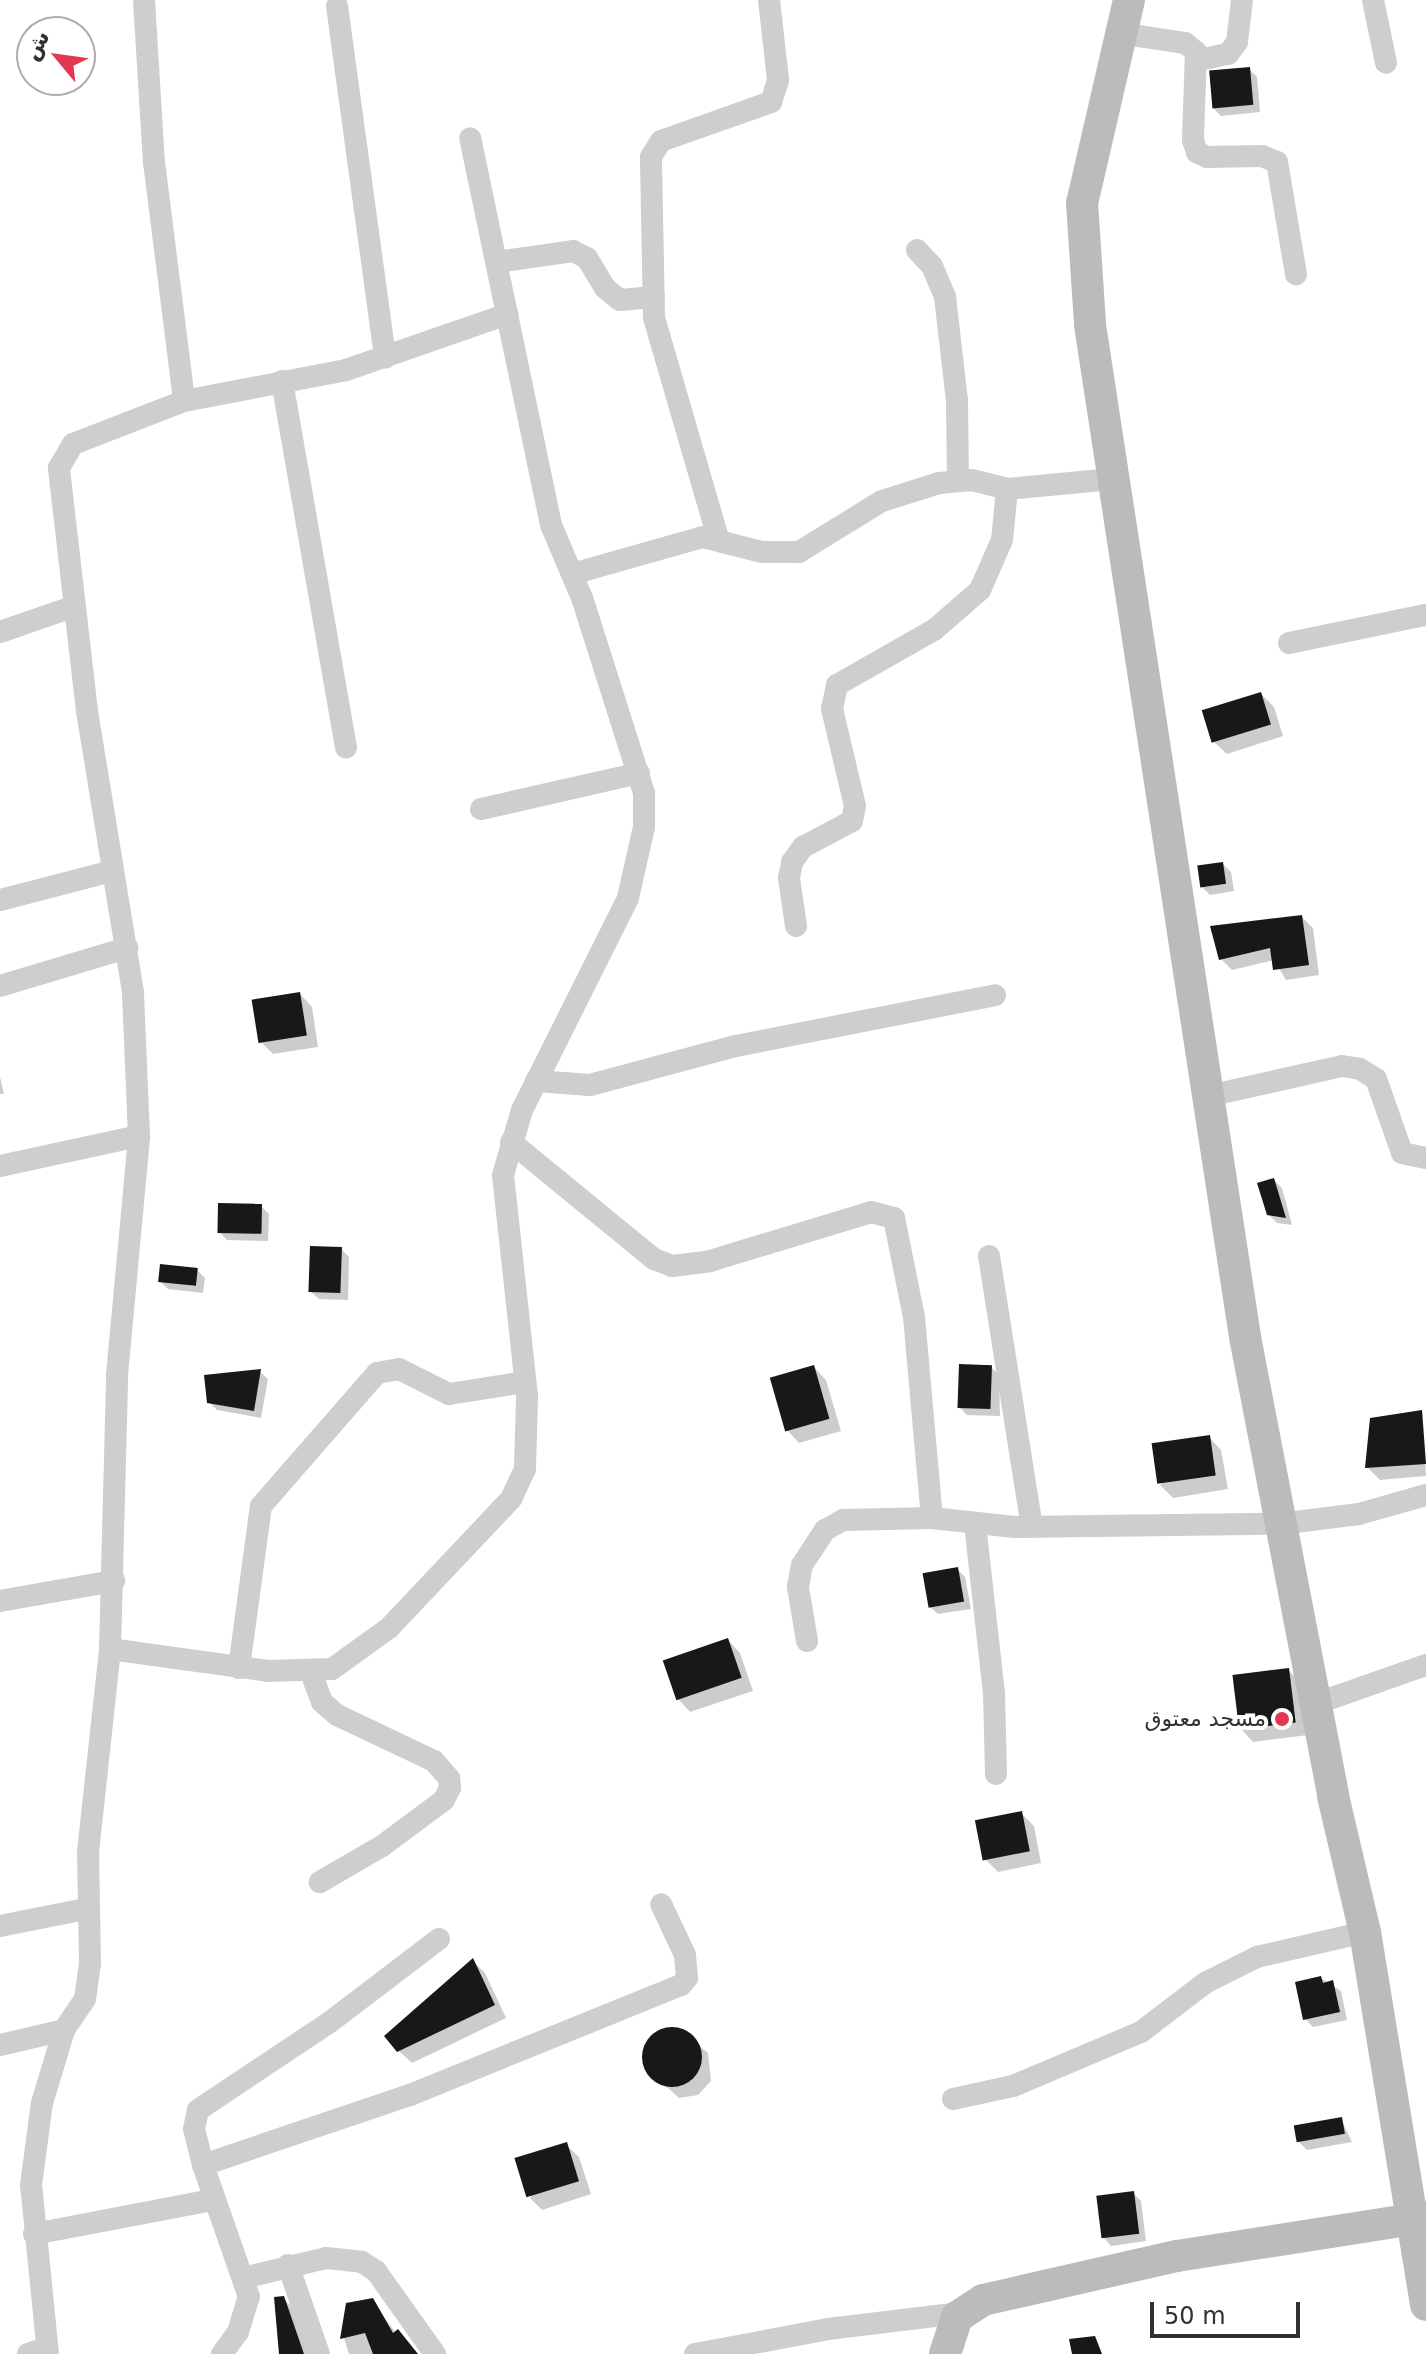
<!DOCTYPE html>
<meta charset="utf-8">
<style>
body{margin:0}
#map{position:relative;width:1426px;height:2354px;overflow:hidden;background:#fff;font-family:"DejaVu Sans",Cairo,sans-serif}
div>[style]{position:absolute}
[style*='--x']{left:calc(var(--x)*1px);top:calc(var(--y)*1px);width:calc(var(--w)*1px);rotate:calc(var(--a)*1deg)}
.shadow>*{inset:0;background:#0003}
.building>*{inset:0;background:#181818;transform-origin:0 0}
.round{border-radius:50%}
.street>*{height:22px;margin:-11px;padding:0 11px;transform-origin:11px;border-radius:11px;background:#cecece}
.secondary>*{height:32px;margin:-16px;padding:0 16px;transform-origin:16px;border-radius:16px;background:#bbb}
.dots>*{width:22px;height:22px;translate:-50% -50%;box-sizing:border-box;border:4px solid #fff;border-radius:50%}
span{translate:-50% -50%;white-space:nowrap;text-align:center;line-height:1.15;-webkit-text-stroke:8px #fff;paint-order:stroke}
.poi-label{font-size:22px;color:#313131}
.right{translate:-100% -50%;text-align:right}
.north{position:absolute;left:16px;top:16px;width:80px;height:80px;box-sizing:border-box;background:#fff;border:2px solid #adadad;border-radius:50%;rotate:299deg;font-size:22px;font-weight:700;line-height:32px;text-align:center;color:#313131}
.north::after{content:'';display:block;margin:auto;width:28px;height:36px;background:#e43754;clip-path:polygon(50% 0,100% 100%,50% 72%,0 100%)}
.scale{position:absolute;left:1150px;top:2302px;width:150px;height:36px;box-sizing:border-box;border:4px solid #313131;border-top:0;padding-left:10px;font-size:24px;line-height:28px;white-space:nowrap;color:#313131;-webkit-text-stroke:6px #fff;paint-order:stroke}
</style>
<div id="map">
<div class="shadow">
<div style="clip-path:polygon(1249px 69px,1257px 77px,1260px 112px,1221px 116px,1213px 108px)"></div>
<div style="clip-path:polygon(1261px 694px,1274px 707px,1283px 736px,1227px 754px,1214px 742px)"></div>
<div style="clip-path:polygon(1223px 864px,1231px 872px,1234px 891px,1210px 895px,1202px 887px)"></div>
<div style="clip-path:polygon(1302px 917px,1313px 928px,1319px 975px,1286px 980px,1274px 960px,1232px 970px,1221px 959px,1213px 927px)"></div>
<div style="clip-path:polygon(300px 994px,312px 1007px,318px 1047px,273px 1054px,260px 1041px)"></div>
<div style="clip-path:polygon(0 1077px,4px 1094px,0 1094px)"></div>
<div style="clip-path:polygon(1274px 1180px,1282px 1188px,1292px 1225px,1277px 1223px,1268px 1214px)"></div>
<div style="clip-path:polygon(261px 1206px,269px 1214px,268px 1241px,227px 1240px,219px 1232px)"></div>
<div style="clip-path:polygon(341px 1249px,349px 1257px,348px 1300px,319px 1299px,310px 1291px)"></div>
<div style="clip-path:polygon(197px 1270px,205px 1278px,203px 1293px,168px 1289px,160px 1281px)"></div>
<div style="clip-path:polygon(814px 1367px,826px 1380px,841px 1431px,799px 1443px,787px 1430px)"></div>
<div style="clip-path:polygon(991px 1367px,999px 1375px,1000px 1416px,967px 1415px,959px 1407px)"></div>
<div style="clip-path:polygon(260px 1372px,268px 1379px,261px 1418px,217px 1410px,209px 1402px)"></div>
<div style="clip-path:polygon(1422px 1412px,1426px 1476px,1380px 1480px,1367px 1467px)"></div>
<div style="clip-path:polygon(1209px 1437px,1221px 1450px,1228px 1489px,1173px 1498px,1160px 1485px)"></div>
<div style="clip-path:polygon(957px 1569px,965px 1577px,971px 1609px,938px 1614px,929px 1606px)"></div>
<div style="clip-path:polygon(728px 1640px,740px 1653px,753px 1691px,690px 1712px,678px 1699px)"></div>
<div style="clip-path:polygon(1288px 1670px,1301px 1682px,1308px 1735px,1253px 1742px,1241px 1729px)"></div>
<div style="clip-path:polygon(1022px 1814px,1034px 1826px,1041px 1863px,998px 1872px,985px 1859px)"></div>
<div style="clip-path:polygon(473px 1961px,485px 1973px,506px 2018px,412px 2063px,399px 2051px)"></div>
<div style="clip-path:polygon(1321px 1978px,1341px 1991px,1347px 2020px,1313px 2027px,1305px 2019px)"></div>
<div style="clip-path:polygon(678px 2029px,708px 2053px,711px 2081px,698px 2095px,679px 2098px,646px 2068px,644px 2050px,661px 2030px)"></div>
<div style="clip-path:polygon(1341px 2119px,1352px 2142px,1307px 2150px,1299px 2142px)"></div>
<div style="clip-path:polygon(566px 2145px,579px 2157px,591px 2194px,542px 2210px,530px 2198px)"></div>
<div style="clip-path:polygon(1133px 2193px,1141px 2201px,1146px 2241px,1111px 2246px,1103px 2237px)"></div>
<div style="clip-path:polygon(283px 2298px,296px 2311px,311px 2354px,281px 2354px)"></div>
<div style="clip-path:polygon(372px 2301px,396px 2333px,418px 2354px,349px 2354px,343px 2335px)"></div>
</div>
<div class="building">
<div style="left:1250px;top:67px;width:38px;height:41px;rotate:85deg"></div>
<div style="left:1261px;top:692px;width:34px;height:62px;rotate:73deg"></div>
<div style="left:1223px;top:862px;width:22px;height:26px;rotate:82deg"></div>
<div style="clip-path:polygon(1302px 915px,1309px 965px,1273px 970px,1270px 948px,1219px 960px,1210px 926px)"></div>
<div style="left:300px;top:992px;width:44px;height:49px;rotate:81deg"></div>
<div style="clip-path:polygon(1274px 1178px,1286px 1218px,1267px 1215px,1257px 1183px)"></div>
<div style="left:218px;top:1203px;width:44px;height:30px;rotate:1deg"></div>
<div style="left:310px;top:1246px;width:32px;height:46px;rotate:2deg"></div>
<div style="left:160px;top:1264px;width:38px;height:18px;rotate:6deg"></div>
<div style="left:959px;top:1364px;width:33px;height:44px;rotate:2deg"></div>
<div style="left:814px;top:1365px;width:56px;height:46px;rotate:74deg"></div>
<div style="clip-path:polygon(261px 1369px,254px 1411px,207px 1403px,204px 1375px)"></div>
<div style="clip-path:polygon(1422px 1410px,1426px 1464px,1365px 1468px,1370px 1418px)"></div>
<div style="left:1210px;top:1435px;width:41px;height:59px;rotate:82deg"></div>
<div style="left:958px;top:1567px;width:35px;height:36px;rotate:80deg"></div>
<div style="left:728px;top:1638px;width:42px;height:69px;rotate:71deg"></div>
<div style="left:1289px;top:1668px;width:55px;height:57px;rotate:83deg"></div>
<div style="left:1022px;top:1811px;width:41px;height:48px;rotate:79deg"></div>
<div style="clip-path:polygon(473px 1958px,495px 2005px,397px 2052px,384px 2036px)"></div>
<div style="clip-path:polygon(1321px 1976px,1323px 1983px,1333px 1980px,1340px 2012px,1303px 2020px,1295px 1982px)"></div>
<div class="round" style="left:642px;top:2027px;width:60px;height:60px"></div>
<div style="left:1342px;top:2117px;width:17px;height:49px;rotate:80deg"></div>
<div style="left:567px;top:2142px;width:41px;height:55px;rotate:73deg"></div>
<div style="left:1134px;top:2191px;width:43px;height:38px;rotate:83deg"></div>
<div style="clip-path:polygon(284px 2296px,304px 2354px,279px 2354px,274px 2297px)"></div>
<div style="clip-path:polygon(373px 2298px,393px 2333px,398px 2329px,418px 2354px,373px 2354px,365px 2333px,340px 2339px,346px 2303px)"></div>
<div style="clip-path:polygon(1095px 2336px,1102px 2354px,1072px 2354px,1069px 2339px)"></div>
</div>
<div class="street">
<div style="--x:144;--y:0;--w:162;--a:86.5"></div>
<div style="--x:154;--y:162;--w:241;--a:82.8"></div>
<div style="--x:1373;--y:0;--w:64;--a:78.3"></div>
<div style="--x:337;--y:6;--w:355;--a:82.2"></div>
<div style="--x:1119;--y:33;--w:67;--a:8.6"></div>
<div style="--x:1185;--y:43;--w:14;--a:39"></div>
<div style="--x:1196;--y:52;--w:88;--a:92"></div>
<div style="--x:1193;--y:140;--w:13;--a:72"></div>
<div style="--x:1197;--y:152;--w:11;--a:27"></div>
<div style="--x:1207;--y:157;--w:55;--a:-1"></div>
<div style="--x:1262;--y:156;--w:16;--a:22"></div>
<div style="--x:1277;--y:162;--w:114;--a:80.4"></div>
<div style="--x:1199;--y:60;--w:30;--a:-12"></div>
<div style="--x:1228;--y:54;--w:15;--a:-53"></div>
<div style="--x:1237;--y:42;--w:42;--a:-83.2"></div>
<div style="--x:917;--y:250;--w:22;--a:47"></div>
<div style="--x:932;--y:266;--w:34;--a:67"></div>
<div style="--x:945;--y:297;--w:105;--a:83.4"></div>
<div style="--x:957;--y:401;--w:79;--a:89.3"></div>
<div style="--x:497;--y:262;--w:77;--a:-8.2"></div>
<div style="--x:573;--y:251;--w:16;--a:27"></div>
<div style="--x:587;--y:258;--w:35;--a:59"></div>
<div style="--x:605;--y:288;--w:19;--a:39"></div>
<div style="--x:620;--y:300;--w:34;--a:-5"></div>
<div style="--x:282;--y:381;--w:372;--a:80.1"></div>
<div style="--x:718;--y:538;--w:230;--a:-106.2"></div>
<div style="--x:654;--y:317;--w:160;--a:-91.1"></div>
<div style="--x:651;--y:157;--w:19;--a:-58"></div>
<div style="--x:661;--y:141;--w:117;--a:-19.5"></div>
<div style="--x:771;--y:102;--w:23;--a:-72"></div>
<div style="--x:778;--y:80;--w:81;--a:-96.4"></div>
<div style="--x:572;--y:574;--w:136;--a:-15.8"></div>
<div style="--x:703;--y:537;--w:61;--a:14.3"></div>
<div style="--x:762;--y:552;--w:37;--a:0"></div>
<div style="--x:799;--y:552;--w:97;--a:-31.6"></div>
<div style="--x:882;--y:501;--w:60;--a:-17.5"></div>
<div style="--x:939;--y:483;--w:33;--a:-5"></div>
<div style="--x:972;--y:480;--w:36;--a:14"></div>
<div style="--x:1007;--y:489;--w:106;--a:-5.4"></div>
<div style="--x:0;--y:632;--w:79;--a:-19.1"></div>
<div style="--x:1289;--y:643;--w:140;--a:-11.6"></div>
<div style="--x:481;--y:809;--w:162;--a:-12.8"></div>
<div style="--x:0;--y:900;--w:116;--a:-14.5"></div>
<div style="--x:796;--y:926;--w:49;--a:-98.3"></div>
<div style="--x:789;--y:878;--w:16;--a:-79"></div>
<div style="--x:792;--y:862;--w:19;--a:-54"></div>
<div style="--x:803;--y:847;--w:55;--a:-28"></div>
<div style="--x:852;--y:821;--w:15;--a:-79"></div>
<div style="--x:855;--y:806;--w:100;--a:-103.3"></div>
<div style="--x:832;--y:709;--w:25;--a:-78"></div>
<div style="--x:837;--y:685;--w:112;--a:-29.6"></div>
<div style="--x:934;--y:630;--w:61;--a:-41"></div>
<div style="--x:980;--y:590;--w:55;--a:-66.3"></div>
<div style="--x:1002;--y:540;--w:51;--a:-84.4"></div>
<div style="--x:0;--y:986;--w:133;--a:-16.7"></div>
<div style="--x:536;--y:1081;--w:54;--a:4.2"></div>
<div style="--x:590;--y:1085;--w:151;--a:-15"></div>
<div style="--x:736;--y:1046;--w:264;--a:-11.1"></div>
<div style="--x:1208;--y:1096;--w:137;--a:-12.6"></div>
<div style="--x:1342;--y:1066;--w:18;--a:9"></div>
<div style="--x:1360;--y:1069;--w:19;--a:32"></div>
<div style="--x:1376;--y:1079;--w:78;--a:70.6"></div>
<div style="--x:1402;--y:1153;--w:25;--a:12"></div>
<div style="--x:511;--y:1142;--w:185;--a:39.3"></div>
<div style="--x:654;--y:1259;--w:19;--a:21"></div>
<div style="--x:672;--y:1266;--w:38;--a:-7"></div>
<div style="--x:710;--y:1261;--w:168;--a:-16.9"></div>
<div style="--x:871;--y:1212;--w:24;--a:15"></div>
<div style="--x:894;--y:1218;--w:101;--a:78.6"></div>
<div style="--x:914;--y:1317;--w:202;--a:84.9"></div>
<div style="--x:0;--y:1166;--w:142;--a:-12.2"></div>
<div style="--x:989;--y:1256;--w:274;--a:81"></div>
<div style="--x:975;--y:1524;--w:170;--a:83.6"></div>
<div style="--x:994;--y:1693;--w:81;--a:88.6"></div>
<div style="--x:0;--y:1601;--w:116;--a:-10"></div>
<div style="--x:807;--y:1641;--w:55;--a:-99.5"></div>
<div style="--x:798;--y:1587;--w:22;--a:-80"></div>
<div style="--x:802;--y:1565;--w:42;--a:-56.7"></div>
<div style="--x:825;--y:1530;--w:21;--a:-29"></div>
<div style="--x:843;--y:1520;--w:89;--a:-1.3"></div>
<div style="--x:932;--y:1518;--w:83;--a:6.2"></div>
<div style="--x:1015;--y:1527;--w:264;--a:-0.7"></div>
<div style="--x:1279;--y:1524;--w:81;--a:-7.1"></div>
<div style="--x:1359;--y:1514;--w:70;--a:-15.8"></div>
<div style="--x:110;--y:1649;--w:160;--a:7.9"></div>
<div style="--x:268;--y:1671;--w:64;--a:-1.8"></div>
<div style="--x:332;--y:1669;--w:70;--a:-35.7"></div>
<div style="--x:389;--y:1628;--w:178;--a:-46.6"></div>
<div style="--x:511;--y:1499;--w:33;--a:-65"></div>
<div style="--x:525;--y:1469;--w:73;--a:-88.4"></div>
<div style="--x:527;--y:1396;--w:222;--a:-96.2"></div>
<div style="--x:503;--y:1175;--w:68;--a:-73.7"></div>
<div style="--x:522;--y:1110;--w:237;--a:-63.4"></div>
<div style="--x:628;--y:898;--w:73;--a:-77.3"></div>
<div style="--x:644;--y:827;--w:34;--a:-90"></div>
<div style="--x:644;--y:793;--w:205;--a:-107.6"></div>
<div style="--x:582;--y:598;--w:79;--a:-113"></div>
<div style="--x:551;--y:525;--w:395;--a:-101.8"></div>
<div style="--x:239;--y:1668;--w:163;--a:-82.3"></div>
<div style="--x:261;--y:1506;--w:176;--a:-48.9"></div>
<div style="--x:377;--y:1373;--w:22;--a:-10"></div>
<div style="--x:399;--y:1369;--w:56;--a:26.6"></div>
<div style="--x:449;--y:1394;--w:77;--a:-9"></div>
<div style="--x:311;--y:1673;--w:31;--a:69"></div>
<div style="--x:322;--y:1702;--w:20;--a:41"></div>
<div style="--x:337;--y:1715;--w:107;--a:25.4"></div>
<div style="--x:434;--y:1761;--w:23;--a:49"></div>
<div style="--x:449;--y:1778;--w:10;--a:84"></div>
<div style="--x:450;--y:1788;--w:13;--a:117"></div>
<div style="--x:444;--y:1800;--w:77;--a:143.4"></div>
<div style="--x:382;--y:1846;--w:72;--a:149.9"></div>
<div style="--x:1315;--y:1704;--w:118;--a:-19.4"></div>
<div style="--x:0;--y:1926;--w:87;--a:-11.3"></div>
<div style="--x:0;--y:2045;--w:66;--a:-13.2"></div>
<div style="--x:953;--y:2099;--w:61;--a:-12.2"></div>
<div style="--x:1013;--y:2086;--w:139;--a:-22.9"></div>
<div style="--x:1141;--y:2032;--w:81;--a:-37.4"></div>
<div style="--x:1205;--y:1983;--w:58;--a:-26.6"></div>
<div style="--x:1257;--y:1957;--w:111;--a:-13"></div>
<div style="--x:203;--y:2165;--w:219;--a:-18.7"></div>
<div style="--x:410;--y:2095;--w:292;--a:-22.1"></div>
<div style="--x:681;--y:1985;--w:9;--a:-49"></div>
<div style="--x:687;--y:1978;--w:23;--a:-95"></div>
<div style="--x:685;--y:1955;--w:56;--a:-115.2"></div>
<div style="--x:34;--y:2234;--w:182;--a:-10.8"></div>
<div style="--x:288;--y:2265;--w:94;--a:70.8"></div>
<div style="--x:243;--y:2278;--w:85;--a:-13.5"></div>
<div style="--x:326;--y:2258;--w:36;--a:6"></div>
<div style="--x:362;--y:2262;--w:17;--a:33"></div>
<div style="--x:376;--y:2271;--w:102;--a:54.6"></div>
<div style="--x:28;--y:2354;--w:20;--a:-18"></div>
<div style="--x:48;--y:2354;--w:170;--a:-95.7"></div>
<div style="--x:31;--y:2185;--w:83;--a:-82.4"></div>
<div style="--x:42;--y:2103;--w:76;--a:-73.2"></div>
<div style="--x:64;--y:2030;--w:37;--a:-56"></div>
<div style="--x:85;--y:1999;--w:35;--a:-82"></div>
<div style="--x:90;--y:1964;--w:112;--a:-91"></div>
<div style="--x:88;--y:1852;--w:204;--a:-83.8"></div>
<div style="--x:110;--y:1649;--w:274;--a:-88.5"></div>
<div style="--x:117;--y:1375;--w:240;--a:-84.7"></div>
<div style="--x:139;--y:1136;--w:144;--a:-92.4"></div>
<div style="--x:133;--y:992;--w:285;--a:-99.3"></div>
<div style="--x:87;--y:711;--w:245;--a:-96.6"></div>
<div style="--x:59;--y:468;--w:28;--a:-60"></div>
<div style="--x:73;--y:444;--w:119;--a:-21.2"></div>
<div style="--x:184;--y:401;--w:165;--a:-10.8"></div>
<div style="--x:346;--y:370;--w:171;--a:-19.1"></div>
<div style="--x:222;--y:2354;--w:27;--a:-54"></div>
<div style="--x:238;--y:2332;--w:37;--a:-73"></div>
<div style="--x:249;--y:2297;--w:140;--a:-109.2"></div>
<div style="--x:203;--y:2165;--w:37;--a:-104"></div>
<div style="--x:194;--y:2129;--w:19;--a:-78"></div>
<div style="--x:198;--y:2110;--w:159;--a:-33.7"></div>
<div style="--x:330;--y:2022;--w:137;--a:-37.3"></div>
<div style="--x:695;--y:2354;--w:135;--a:-10.6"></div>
<div style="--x:828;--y:2329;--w:134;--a:-6.9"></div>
</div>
<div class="secondary">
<div style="--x:1129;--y:0;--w:208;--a:103"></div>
<div style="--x:1082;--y:203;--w:122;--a:86.2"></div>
<div style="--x:1090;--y:325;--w:1024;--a:81.29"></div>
<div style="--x:1245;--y:1337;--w:467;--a:79.1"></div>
<div style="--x:1333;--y:1796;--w:140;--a:76.8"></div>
<div style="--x:1365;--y:1932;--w:378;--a:80.7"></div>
<div style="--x:945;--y:2354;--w:39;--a:-72"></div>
<div style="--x:957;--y:2317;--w:31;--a:-33"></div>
<div style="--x:983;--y:2300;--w:199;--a:-12.8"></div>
<div style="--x:1177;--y:2256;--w:252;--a:-8.9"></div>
</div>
<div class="dots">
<div style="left:1282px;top:1719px;background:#e43754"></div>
</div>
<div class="poi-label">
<span class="right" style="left:1266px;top:1719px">مسجد معتوق</span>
</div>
<div class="north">ش</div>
<div class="scale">50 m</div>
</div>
